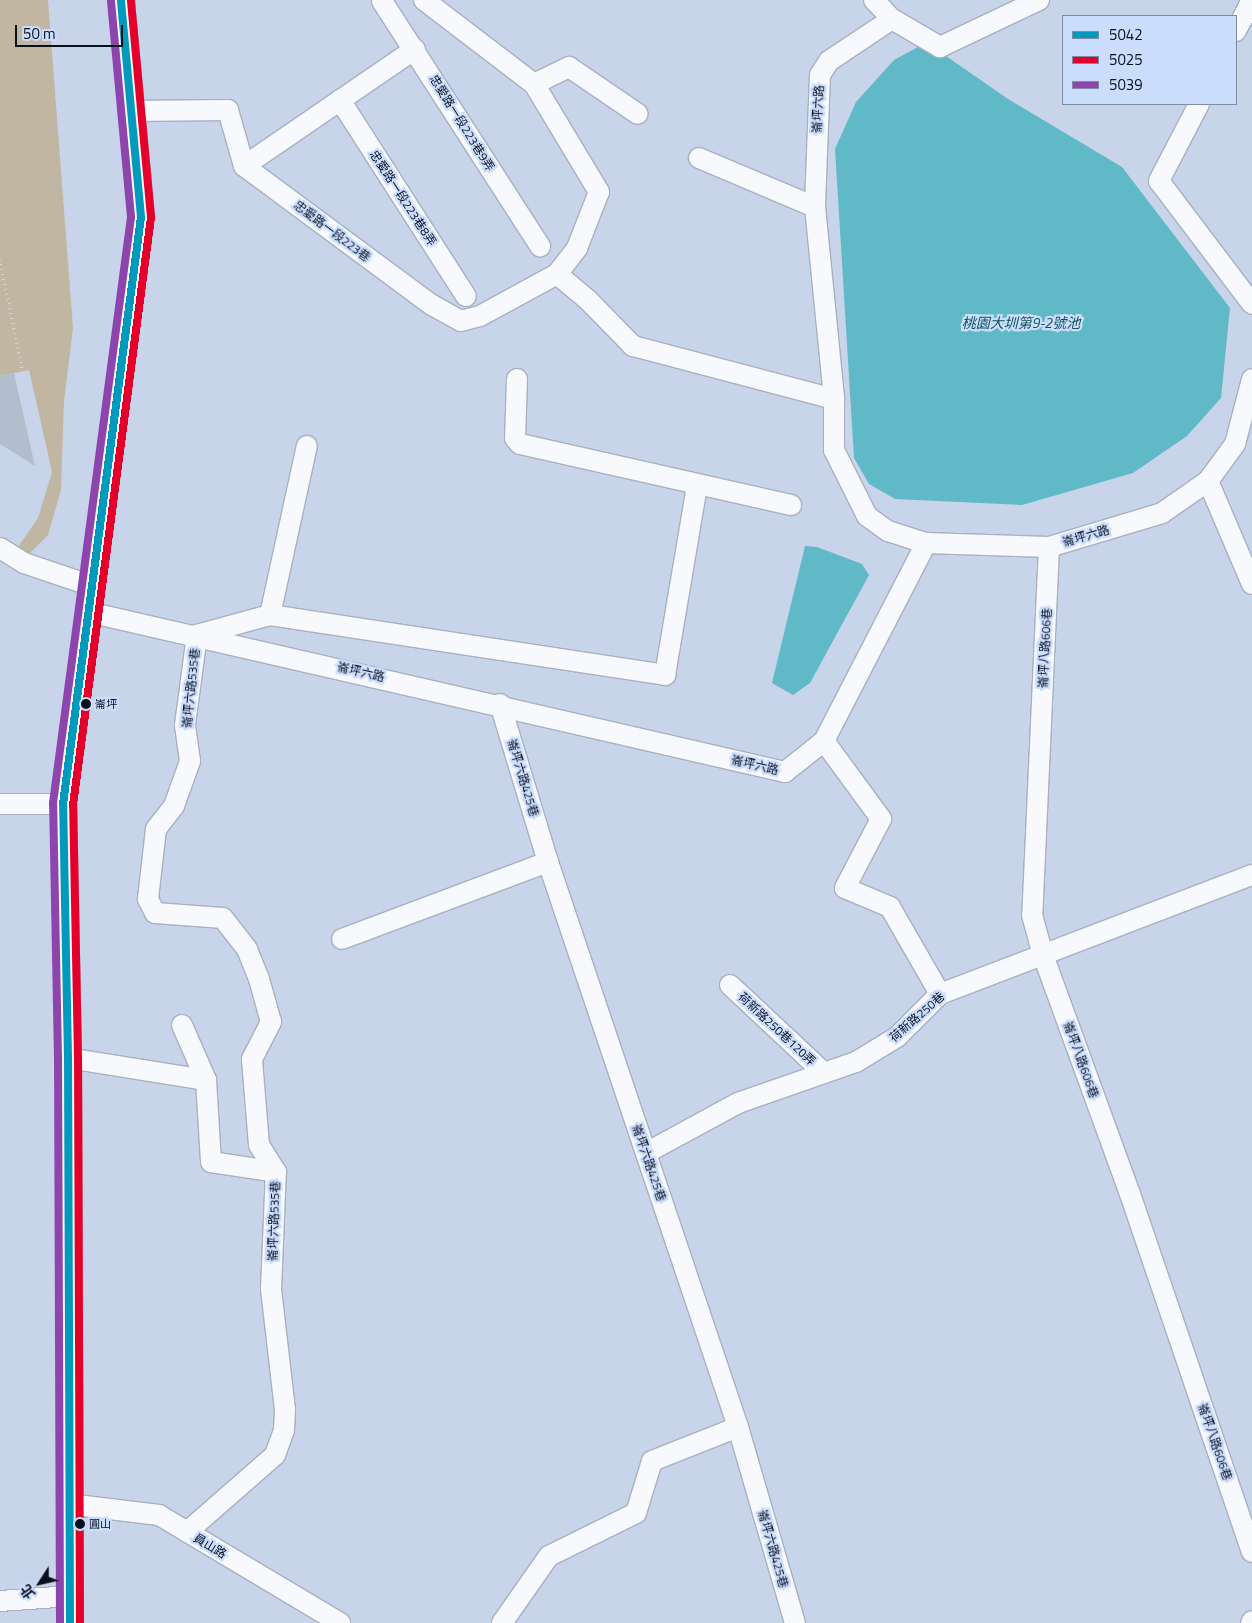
<!DOCTYPE html>
<meta charset="utf-8">
<style>
body{margin:0}
#map{position:relative;width:1252px;height:1623px;overflow:hidden;background:#c8d4ea;font-family:"Titillium Web","Noto Sans TC",sans-serif}
div>[style]{position:absolute}
[style*='--x']{left:calc(var(--x)*1px);top:calc(var(--y)*1px);width:calc(var(--w)*1px);rotate:calc(var(--a)*1deg)}
.green>*{inset:0;background:#c1b6a2}
.water>*{inset:0;background:#60b9c6}
.building>*{inset:0;background:#b2bece}
.path>*{height:2.5px;margin-top:-1.25px;transform-origin:0;background:repeating-linear-gradient(90deg,#d2d6dc 0 1px,transparent 0 5px)}
.roads{filter:drop-shadow(1px 0 #a7b0c1) drop-shadow(-1px 0 #a7b0c1) drop-shadow(0 1px #a7b0c1) drop-shadow(0 -1px #a7b0c1)}
.minor>*{height:20px;margin:-10px;padding:0 10px;transform-origin:10px;border-radius:10px;background:#f7f9fc}
.major>*{height:25px;margin:-12.5px;padding:0 12.5px;transform-origin:12.5px;border-radius:12.5px;background:#f7f9fc}
.bus-1>*{height:8px;margin:-4px;padding:0 4px;transform-origin:4px;border-radius:4px;background:#019abc}
.bus-2>*{height:8px;margin:-4px;padding:0 4px;transform-origin:4px;border-radius:4px;background:#e4002b}
.bus-3>*{height:8px;margin:-4px;padding:0 4px;transform-origin:4px;border-radius:4px;background:#8e44ad}
.dots>*{width:14px;height:14px;translate:-50% -50%;box-sizing:border-box;border:2px solid #cbddfd;border-radius:50%}
span{translate:-50% -50%;white-space:nowrap;text-align:center;line-height:1.15;-webkit-text-stroke:4.5px #cbddfd;paint-order:stroke}
.bus-label{font-size:11px;color:#080f1d}
.left{translate:0 -50%;text-align:left}
.street-label{font-size:12px;color:#080f1d}
.water-label{font-size:14px;color:#0c5257;font-style:italic}
.legend{position:absolute;left:1062px;top:15px;width:175px;height:90px;box-sizing:border-box;background:#cbddfd;border:1px solid #7d8ba3;margin:0;padding:6px 9px;list-style:none;font-size:15px;color:#080f1d}
.legend li{display:flex;align-items:center;gap:10px;height:25px}
.legend b{width:25px;border:1px solid #7d8ba3}
.north{position:absolute;left:15px;top:1558px;width:50px;height:50px;-webkit-text-stroke:4px #cbddfd;paint-order:stroke;rotate:235deg;font-size:14px;font-weight:700;line-height:20px;text-align:center;color:#080f1d}
.north::after{content:'';display:block;margin:auto;width:18px;height:22px;background:#080f1d;clip-path:polygon(50% 0,100% 100%,50% 72%,0 100%)}
.scale{position:absolute;left:15px;top:25px;width:108px;height:22px;box-sizing:border-box;border:2px solid #080f1d;border-top:0;padding-left:6px;font-size:15px;line-height:18px;white-space:nowrap;color:#080f1d;-webkit-text-stroke:4px #cbddfd;paint-order:stroke}
</style>
<div id="map">
<div class="green">
<div style="clip-path:polygon(0 0,48px 0,73px 328px,64px 401px,61px 490px,48px 535px,29px 554px,18px 547px,38px 518px,52px 472px,29px 370px,0 376px)"></div>
</div>
<div class="water">
<div style="clip-path:polygon(931px 40px,946px 56px,1008px 99px,1122px 167px,1230px 308px,1221px 398px,1187px 436px,1133px 473px,1022px 505px,895px 499px,869px 484px,854px 458px,835px 149px,856px 102px,894px 60px)"></div>
<div style="clip-path:polygon(805px 546px,817px 547px,862px 564px,869px 575px,810px 683px,793px 695px,772px 683px)"></div>
</div>
<div class="building">
<div style="clip-path:polygon(14px 373px,35px 466px,0 444px,0 376px)"></div>
</div>
<div class="path">
<div style="--x:0;--y:259;--w:120;--a:78.5"></div>
</div>
<div class="roads">
<div class="minor">
<div style="--x:424;--y:0;--w:138;--a:37.4"></div>
<div style="--x:534;--y:84;--w:39;--a:-26"></div>
<div style="--x:569;--y:67;--w:83;--a:34.3"></div>
<div style="--x:874;--y:0;--w:26;--a:47"></div>
<div style="--x:1039;--y:0;--w:110;--a:154.6"></div>
<div style="--x:940;--y:47;--w:56;--a:-149.7"></div>
<div style="--x:892;--y:19;--w:76;--a:146.3"></div>
<div style="--x:829;--y:61;--w:17;--a:123"></div>
<div style="--x:820;--y:75;--w:132;--a:92.2"></div>
<div style="--x:815;--y:207;--w:193;--a:84.3"></div>
<div style="--x:834;--y:399;--w:51;--a:90"></div>
<div style="--x:834;--y:450;--w:74;--a:63.4"></div>
<div style="--x:867;--y:516;--w:26;--a:36"></div>
<div style="--x:888;--y:531;--w:40;--a:18"></div>
<div style="--x:926;--y:543;--w:123;--a:1.9"></div>
<div style="--x:1049;--y:547;--w:118;--a:-16.7"></div>
<div style="--x:1162;--y:513;--w:56;--a:-34.8"></div>
<div style="--x:1208;--y:481;--w:46;--a:-53.9"></div>
<div style="--x:1235;--y:444;--w:67;--a:-75.3"></div>
<div style="--x:382;--y:1;--w:292;--a:57.2"></div>
<div style="--x:1236;--y:31;--w:35;--a:-63"></div>
<div style="--x:340;--y:100;--w:233;--a:57.3"></div>
<div style="--x:1199;--y:104;--w:87;--a:117.5"></div>
<div style="--x:1159;--y:181;--w:154;--a:52.9"></div>
<div style="--x:130;--y:111;--w:98;--a:-0.6"></div>
<div style="--x:228;--y:110;--w:58;--a:74.1"></div>
<div style="--x:244;--y:166;--w:234;--a:36.5"></div>
<div style="--x:432;--y:305;--w:33;--a:29"></div>
<div style="--x:461;--y:321;--w:20;--a:-15"></div>
<div style="--x:480;--y:316;--w:88;--a:-28.6"></div>
<div style="--x:557;--y:274;--w:33;--a:-52"></div>
<div style="--x:577;--y:248;--w:60;--a:-68.6"></div>
<div style="--x:599;--y:192;--w:126;--a:-121"></div>
<div style="--x:699;--y:158;--w:126;--a:22.9"></div>
<div style="--x:244;--y:166;--w:207;--a:-34.4"></div>
<div style="--x:557;--y:274;--w:39;--a:40"></div>
<div style="--x:587;--y:299;--w:66;--a:45.6"></div>
<div style="--x:633;--y:346;--w:208;--a:14.8"></div>
<div style="--x:517;--y:379;--w:59;--a:91.9"></div>
<div style="--x:515;--y:438;--w:8;--a:50"></div>
<div style="--x:520;--y:444;--w:278;--a:12.7"></div>
<div style="--x:1208;--y:481;--w:112;--a:66.9"></div>
<div style="--x:1049;--y:547;--w:368;--a:92.6"></div>
<div style="--x:1032;--y:915;--w:41;--a:74.6"></div>
<div style="--x:1043;--y:955;--w:254;--a:70"></div>
<div style="--x:1130;--y:1194;--w:378;--a:71.2"></div>
<div style="--x:0;--y:548;--w:28;--a:32"></div>
<div style="--x:24;--y:563;--w:72;--a:18.7"></div>
<div style="--x:88;--y:612;--w:715;--a:12.93"></div>
<div style="--x:785;--y:772;--w:50;--a:-38.5"></div>
<div style="--x:824;--y:741;--w:223;--a:-62.7"></div>
<div style="--x:270;--y:615;--w:173;--a:-77.7"></div>
<div style="--x:500;--y:704;--w:165;--a:73.1"></div>
<div style="--x:548;--y:862;--w:596;--a:71.41"></div>
<div style="--x:738;--y:1427;--w:204;--a:73.8"></div>
<div style="--x:824;--y:741;--w:97;--a:53.8"></div>
<div style="--x:881;--y:819;--w:78;--a:117.6"></div>
<div style="--x:845;--y:888;--w:49;--a:22.9"></div>
<div style="--x:890;--y:907;--w:100;--a:60.1"></div>
<div style="--x:0;--y:804;--w:63;--a:0"></div>
<div style="--x:342;--y:939;--w:220;--a:-20.5"></div>
<div style="--x:730;--y:985;--w:129;--a:43.1"></div>
<div style="--x:182;--y:1025;--w:60;--a:66.4"></div>
<div style="--x:68;--y:1058;--w:140;--a:9.1"></div>
<div style="--x:206;--y:1080;--w:82;--a:86.5"></div>
<div style="--x:211;--y:1162;--w:66;--a:8.7"></div>
<div style="--x:646;--y:1153;--w:105;--a:-28.5"></div>
<div style="--x:738;--y:1103;--w:125;--a:-19.2"></div>
<div style="--x:856;--y:1062;--w:48;--a:-31.4"></div>
<div style="--x:897;--y:1037;--w:61;--a:-45"></div>
<div style="--x:940;--y:994;--w:334;--a:-20.9"></div>
<div style="--x:68;--y:1504;--w:92;--a:6.9"></div>
<div style="--x:159;--y:1515;--w:211;--a:30.8"></div>
<div style="--x:187;--y:1532;--w:117;--a:-41.2"></div>
<div style="--x:275;--y:1455;--w:27;--a:-70"></div>
<div style="--x:284;--y:1430;--w:20;--a:-87"></div>
<div style="--x:285;--y:1410;--w:122;--a:-96.6"></div>
<div style="--x:271;--y:1289;--w:117;--a:-87.6"></div>
<div style="--x:276;--y:1172;--w:32;--a:-122"></div>
<div style="--x:259;--y:1145;--w:86;--a:-94.7"></div>
<div style="--x:252;--y:1059;--w:42;--a:-62.8"></div>
<div style="--x:271;--y:1022;--w:45;--a:-105.6"></div>
<div style="--x:259;--y:979;--w:32;--a:-112"></div>
<div style="--x:247;--y:949;--w:39;--a:-128"></div>
<div style="--x:223;--y:918;--w:68;--a:-175.8"></div>
<div style="--x:155;--y:913;--w:16;--a:-117"></div>
<div style="--x:148;--y:899;--w:70;--a:-83.5"></div>
<div style="--x:156;--y:829;--w:29;--a:-52"></div>
<div style="--x:174;--y:806;--w:48;--a:-70.4"></div>
<div style="--x:190;--y:761;--w:36;--a:-98"></div>
<div style="--x:185;--y:725;--w:91;--a:-82.4"></div>
<div style="--x:197;--y:635;--w:76;--a:-15.3"></div>
<div style="--x:270;--y:615;--w:400;--a:8.6"></div>
<div style="--x:665;--y:675;--w:193;--a:-80.4"></div>
<div style="--x:0;--y:1601;--w:71;--a:-4"></div>
<div style="--x:502;--y:1623;--w:82;--a:-55"></div>
<div style="--x:549;--y:1556;--w:97;--a:-26.3"></div>
<div style="--x:636;--y:1513;--w:54;--a:-72.9"></div>
<div style="--x:652;--y:1461;--w:92;--a:-21.6"></div>
<div style="--x:1251;--y:1623;--w:2;--a:-63"></div>
</div>
<div class="major">
<div style="--x:70;--y:1623;--w:565;--a:-90.2"></div>
<div style="--x:68;--y:1058;--w:254;--a:-91.1"></div>
<div style="--x:63;--y:804;--w:592;--a:-82.43"></div>
<div style="--x:141;--y:217;--w:218;--a:-95.3"></div>
</div>
</div>
<div class="bus-1">
<div style="--x:70;--y:1623;--w:565;--a:-90.2"></div>
<div style="--x:68;--y:1058;--w:254;--a:-91.1"></div>
<div style="--x:63;--y:804;--w:592;--a:-82.43"></div>
<div style="--x:141;--y:217;--w:218;--a:-95.3"></div>
</div>
<div class="bus-2">
<div style="--x:80;--y:1623;--w:565;--a:-90.2"></div>
<div style="--x:78;--y:1058;--w:253;--a:-91.1"></div>
<div style="--x:73;--y:805;--w:593;--a:-82.44"></div>
<div style="--x:151;--y:217;--w:218;--a:-95.3"></div>
</div>
<div class="bus-3">
<div style="--x:60;--y:1623;--w:565;--a:-90.2"></div>
<div style="--x:58;--y:1058;--w:255;--a:-91.1"></div>
<div style="--x:53;--y:803;--w:591;--a:-82.42"></div>
<div style="--x:131;--y:217;--w:217;--a:-95.3"></div>
</div>
<div class="dots">
<div style="left:86px;top:704px;background:#080f1d"></div>
<div style="left:80px;top:1524px;background:#080f1d"></div>
</div>
<div class="bus-label">
<span class="left" style="left:95px;top:704px">崙坪</span>
<span class="left" style="left:89px;top:1524px">圓山</span>
</div>
<div class="street-label">
<span style="left:818px;top:109px;rotate:-87deg">崙坪六路</span>
<span style="left:462px;top:123px;rotate:58deg">忠愛路一段223巷9弄</span>
<span style="left:403px;top:198px;rotate:57deg">忠愛路一段223巷8弄</span>
<span style="left:332px;top:231px;rotate:37deg">忠愛路一段223巷</span>
<span style="left:1086px;top:536px;rotate:-16deg">崙坪六路</span>
<span style="left:1045px;top:648px;rotate:-87deg">崙坪八路606巷</span>
<span style="left:361px;top:672px;rotate:13deg">崙坪六路</span>
<span style="left:191px;top:688px;rotate:-84deg">崙坪六路535巷</span>
<span style="left:755px;top:765px;rotate:13deg">崙坪六路</span>
<span style="left:523px;top:778px;rotate:73deg">崙坪六路425巷</span>
<span style="left:917px;top:1017px;rotate:-41deg">荷新路250巷</span>
<span style="left:777px;top:1029px;rotate:43deg">荷新路250巷120弄</span>
<span style="left:1081px;top:1060px;rotate:70deg">崙坪八路606巷</span>
<span style="left:649px;top:1163px;rotate:71deg">崙坪六路425巷</span>
<span style="left:274px;top:1221px;rotate:-88deg">崙坪六路535巷</span>
<span style="left:1215px;top:1442px;rotate:71deg">崙坪八路606巷</span>
<span style="left:210px;top:1546px;rotate:31deg">員山路</span>
<span style="left:773px;top:1549px;rotate:74deg">崙坪六路425巷</span>
</div>
<div class="water-label">
<span style="left:1021px;top:323px">桃園大圳第9-2號池</span>
</div>
<ul class="legend">
<li><b style="height:6px;background:#019abc"></b>5042</li>
<li><b style="height:6px;background:#e4002b"></b>5025</li>
<li><b style="height:6px;background:#8e44ad"></b>5039</li>
</ul>
<div class="north">北</div>
<div class="scale">50 m</div>
</div>
